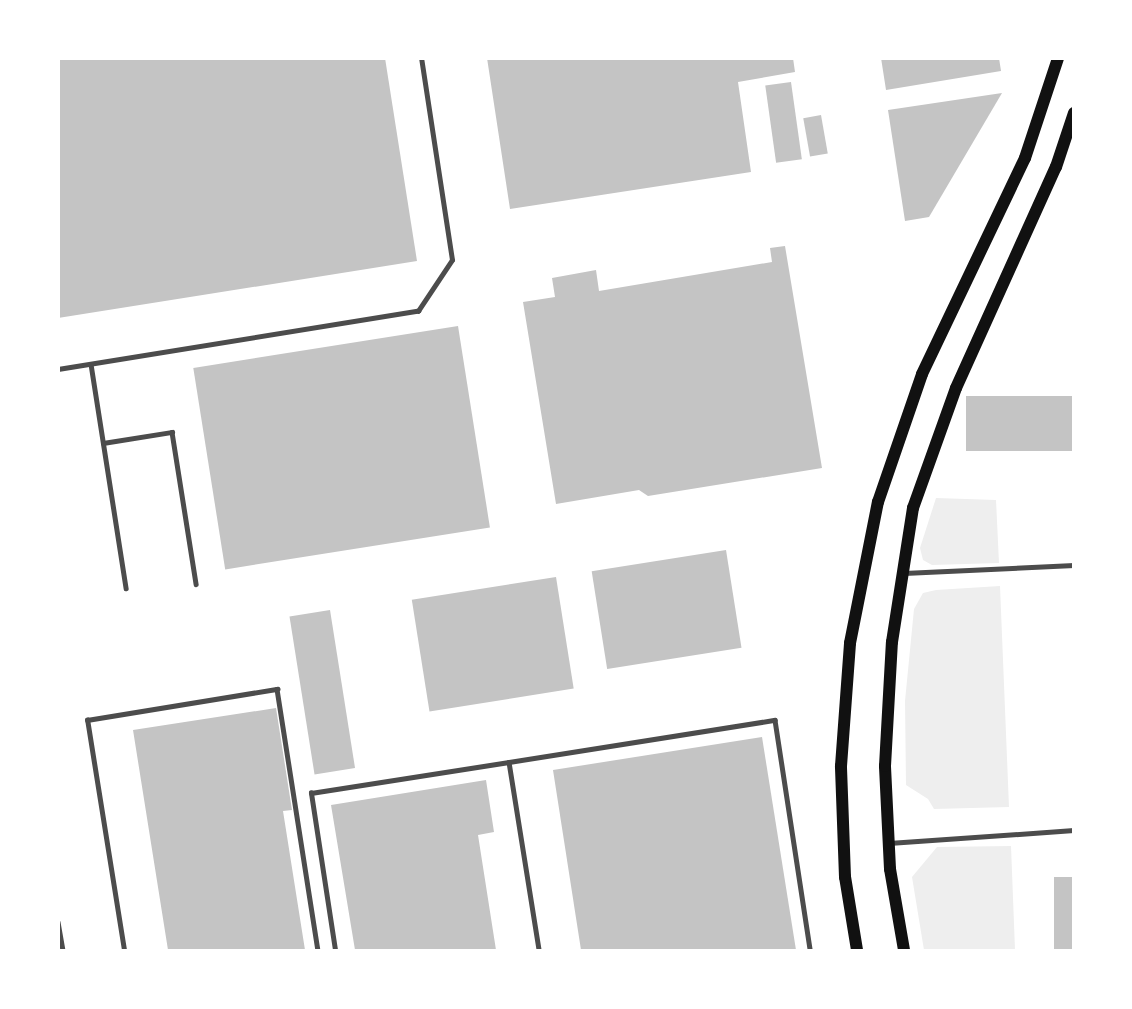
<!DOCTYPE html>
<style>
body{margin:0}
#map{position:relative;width:1132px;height:1009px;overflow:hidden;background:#fff;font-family:"Work Sans",sans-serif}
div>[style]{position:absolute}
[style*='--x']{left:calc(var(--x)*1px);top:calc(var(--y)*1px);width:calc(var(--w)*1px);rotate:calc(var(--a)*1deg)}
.green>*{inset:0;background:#eee}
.building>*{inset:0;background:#c4c4c4;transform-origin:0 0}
.service>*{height:4.5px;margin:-2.25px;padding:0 2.25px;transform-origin:2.25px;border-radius:2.25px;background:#4c4c4c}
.secondary>*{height:12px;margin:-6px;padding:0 6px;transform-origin:6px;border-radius:6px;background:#111}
span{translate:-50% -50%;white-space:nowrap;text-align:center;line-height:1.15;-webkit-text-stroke:4.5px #fff;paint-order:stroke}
.frame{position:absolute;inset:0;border:60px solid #fff;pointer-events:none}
</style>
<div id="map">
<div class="green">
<div style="clip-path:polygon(936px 498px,996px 500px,999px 563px,932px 565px,923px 560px,920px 548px)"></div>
<div style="clip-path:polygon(1000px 586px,1009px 807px,934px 809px,928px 799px,906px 785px,905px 701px,914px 609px,923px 593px,936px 590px)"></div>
<div style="clip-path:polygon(1011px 846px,1015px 950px,924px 950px,912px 877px,937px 847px)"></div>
</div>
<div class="building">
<div style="clip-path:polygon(58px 58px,385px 58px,417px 261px,58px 318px)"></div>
<div style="clip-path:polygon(487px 58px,793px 58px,795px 72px,738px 82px,751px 172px,510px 209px)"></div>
<div style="clip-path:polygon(881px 58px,999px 58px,1001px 71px,886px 90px)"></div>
<div style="left:791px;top:82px;width:78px;height:26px;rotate:82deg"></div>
<div style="clip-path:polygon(1002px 93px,929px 217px,905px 221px,888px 110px)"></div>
<div style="left:821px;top:115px;width:39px;height:18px;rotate:80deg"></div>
<div style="clip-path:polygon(785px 246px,822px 468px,648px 496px,639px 490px,556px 504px,523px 302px,555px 297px,552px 278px,596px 270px,599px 291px,772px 262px,770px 248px)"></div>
<div style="left:458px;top:326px;width:204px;height:268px;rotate:81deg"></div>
<div style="left:1074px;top:396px;width:55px;height:108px;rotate:90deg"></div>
<div style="left:726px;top:550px;width:99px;height:136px;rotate:81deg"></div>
<div style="left:556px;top:577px;width:113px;height:146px;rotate:81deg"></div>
<div style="left:330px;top:610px;width:160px;height:41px;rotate:81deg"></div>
<div style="clip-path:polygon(276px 708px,292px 810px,283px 811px,305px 950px,168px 950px,133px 730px)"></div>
<div style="clip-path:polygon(762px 737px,796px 950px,581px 950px,553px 770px)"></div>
<div style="clip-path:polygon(486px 780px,494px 832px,478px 835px,496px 950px,355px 950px,331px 805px)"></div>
<div style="left:1074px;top:877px;width:73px;height:20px;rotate:90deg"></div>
</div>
<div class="service">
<div style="--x:91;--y:364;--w:227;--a:81.1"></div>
<div style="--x:58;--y:369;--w:365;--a:-9.2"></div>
<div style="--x:418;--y:311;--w:61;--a:-56.3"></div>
<div style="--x:452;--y:260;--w:204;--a:-98.7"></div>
<div style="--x:103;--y:443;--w:70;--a:-9.1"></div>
<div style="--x:172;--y:432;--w:154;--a:81"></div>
<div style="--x:904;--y:573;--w:170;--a:-2.7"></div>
<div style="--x:509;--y:762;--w:269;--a:-9"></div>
<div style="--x:775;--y:720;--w:233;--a:81.3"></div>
<div style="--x:889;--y:843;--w:185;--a:-4"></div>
<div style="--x:58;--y:922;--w:28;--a:80"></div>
<div style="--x:124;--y:950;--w:233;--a:-99.1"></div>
<div style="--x:87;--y:720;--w:193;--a:-9.3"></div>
<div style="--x:277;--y:689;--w:264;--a:81.1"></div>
<div style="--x:335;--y:950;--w:159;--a:-98.7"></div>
<div style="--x:311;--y:793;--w:200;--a:-8.9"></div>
<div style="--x:509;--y:762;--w:190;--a:80.9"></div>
</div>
<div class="secondary">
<div style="--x:857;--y:950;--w:74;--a:-99.3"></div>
<div style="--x:845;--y:877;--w:111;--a:-92.1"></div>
<div style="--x:841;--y:766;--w:123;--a:-85.8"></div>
<div style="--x:850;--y:643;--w:144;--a:-78.8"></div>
<div style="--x:878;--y:502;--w:135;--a:-71"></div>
<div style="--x:922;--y:374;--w:239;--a:-64.5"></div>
<div style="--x:1025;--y:158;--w:105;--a:-71.7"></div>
<div style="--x:904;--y:950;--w:82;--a:-99.8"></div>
<div style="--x:890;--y:869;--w:103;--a:-92.8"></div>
<div style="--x:885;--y:766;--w:124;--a:-86.8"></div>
<div style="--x:892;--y:642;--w:136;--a:-81.1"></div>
<div style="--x:913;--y:508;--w:127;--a:-70.3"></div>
<div style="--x:956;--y:388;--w:243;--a:-65.7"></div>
<div style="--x:1056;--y:167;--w:57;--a:-71.6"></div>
</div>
<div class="frame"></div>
</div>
